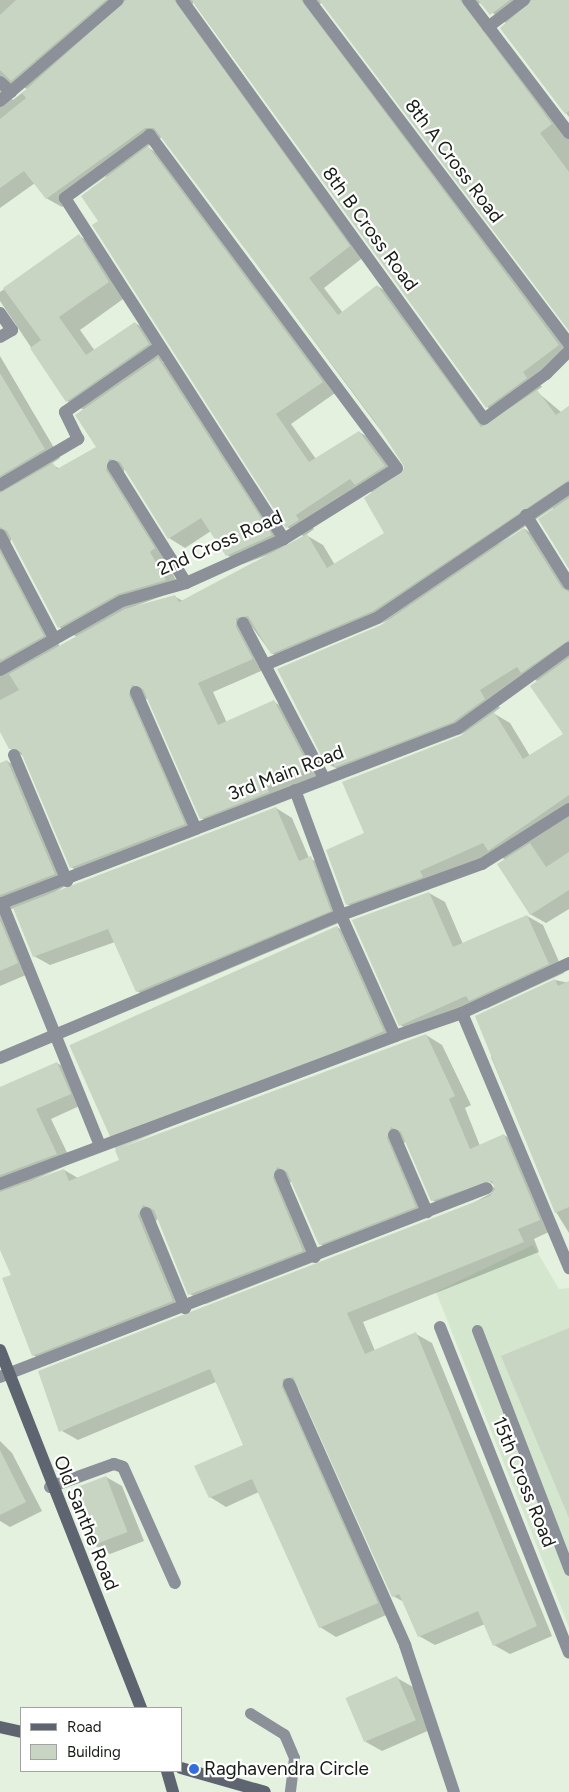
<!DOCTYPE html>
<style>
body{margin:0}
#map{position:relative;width:569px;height:1792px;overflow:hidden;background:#e3f1de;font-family:Figtree,sans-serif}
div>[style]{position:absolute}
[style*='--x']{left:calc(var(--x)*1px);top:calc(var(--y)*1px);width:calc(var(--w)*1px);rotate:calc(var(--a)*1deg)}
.built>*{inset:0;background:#d4e6cd}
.shadow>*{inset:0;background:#0003}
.building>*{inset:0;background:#c8d5c2;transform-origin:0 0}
.lane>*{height:11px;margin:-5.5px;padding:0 5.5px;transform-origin:5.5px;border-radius:5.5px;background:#8c9098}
.street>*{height:12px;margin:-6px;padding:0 6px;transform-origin:6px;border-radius:6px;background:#8c9098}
.secondary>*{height:12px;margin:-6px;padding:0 6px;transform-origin:6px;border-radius:6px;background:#5e6570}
.dots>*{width:14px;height:14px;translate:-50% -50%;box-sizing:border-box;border:2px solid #fff;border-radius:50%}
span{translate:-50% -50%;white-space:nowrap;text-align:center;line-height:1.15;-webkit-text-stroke:4.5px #fff;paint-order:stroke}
.street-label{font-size:19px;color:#171c15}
.poi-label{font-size:19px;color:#171c15}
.left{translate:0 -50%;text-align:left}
.legend{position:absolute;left:20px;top:1707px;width:162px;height:65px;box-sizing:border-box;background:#fff;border:1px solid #a2a4a1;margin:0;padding:6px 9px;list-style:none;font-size:15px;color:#171c15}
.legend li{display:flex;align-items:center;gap:10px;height:25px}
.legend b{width:25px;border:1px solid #a2a4a1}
</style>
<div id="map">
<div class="built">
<div style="clip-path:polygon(533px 1245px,559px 1289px,569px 1288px,569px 1627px,436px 1292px)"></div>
</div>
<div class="shadow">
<div style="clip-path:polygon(evenodd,0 0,569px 0,569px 117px,501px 29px,507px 24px,480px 3px,476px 6px,569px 136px,569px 328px,322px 2px,317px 7px,569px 347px,538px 382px,542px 387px,536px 391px,561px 412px,569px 406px,569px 566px,553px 508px,497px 545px,525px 529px,540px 539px,569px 584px,569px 909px,546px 923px,530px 914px,506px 860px,495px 854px,363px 913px,347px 904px,366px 834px,469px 731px,352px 775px,327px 764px,382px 626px,389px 620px,288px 662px,271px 653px,252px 627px,251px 637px,268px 668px,213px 692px,227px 723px,274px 702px,290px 711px,324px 776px,217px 827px,201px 818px,148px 695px,144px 705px,200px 834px,87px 877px,71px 867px,25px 757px,10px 748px,0 730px,0 356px,60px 458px,51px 464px,60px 469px,98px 447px,84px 410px,67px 401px,0 301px,0 292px,79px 236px,100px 248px,130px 294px,80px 330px,95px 351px,135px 323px,156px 335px,170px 357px,162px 362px,174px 368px,288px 546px,305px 537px,287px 527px,99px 221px,106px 176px,62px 207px,46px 198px,35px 183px,0 208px,0 0,193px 2px,487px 407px,501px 415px,487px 424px,393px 295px,377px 286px,343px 313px,324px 288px,365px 256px,191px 15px,193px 2px,0 0,15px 82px,27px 89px,13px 100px,8px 89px,15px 82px,0 0,162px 137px,405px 463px,403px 475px,375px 441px,359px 432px,316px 459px,291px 424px,338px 391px,164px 157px,147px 147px,162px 137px,0 0,125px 468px,169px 538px,185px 548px,211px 531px,227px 555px,243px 564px,276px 552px,183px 601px,174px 596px,122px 611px,181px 589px,121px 480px,125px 468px,0 0,365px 488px,374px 494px,386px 533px,335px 565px,323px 545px,306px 535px,314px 529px,311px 525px,365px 488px,0 0,12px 537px,59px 627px,77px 637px,60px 647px,8px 549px,12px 537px,0 0,530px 677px,539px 682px,565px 734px,530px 756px,510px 723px,493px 713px,500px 708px,495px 700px,530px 677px)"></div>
<div style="clip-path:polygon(7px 761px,23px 771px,71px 883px,48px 896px,276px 808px,292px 818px,309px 858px,327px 867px,346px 920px,153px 1001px,137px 991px,115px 942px,50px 965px,34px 956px,14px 908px,7px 911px,33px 972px,0 986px,0 764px)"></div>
<div style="clip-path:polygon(429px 893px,445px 902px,463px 944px,527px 916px,543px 925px,564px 973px,486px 1009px,480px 1006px,417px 1034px,400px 1025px)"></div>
<div style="clip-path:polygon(337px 927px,353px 936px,399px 1041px,125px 1143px,109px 1134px)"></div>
<div style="clip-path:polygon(555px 980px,569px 983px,569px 1233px,556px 1212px,491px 1057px)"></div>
<div style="clip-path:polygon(evenodd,426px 1035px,442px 1045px,471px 1105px,465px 1108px,480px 1146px,504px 1135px,520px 1144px,555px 1229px,534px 1239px,539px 1252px,363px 1322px,375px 1351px,416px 1334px,432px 1343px,552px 1636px,510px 1654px,494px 1645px,485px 1624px,435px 1645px,419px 1636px,404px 1602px,393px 1596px,299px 1386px,297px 1397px,393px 1612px,336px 1637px,320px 1627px,259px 1492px,226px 1507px,210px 1497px,245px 1446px,216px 1382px,78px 1440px,62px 1431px,495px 1191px,448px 1209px,432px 1200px,406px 1139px,402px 1148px,431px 1216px,336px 1253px,320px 1244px,292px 1179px,288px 1188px,319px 1260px,206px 1304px,190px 1294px,158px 1217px,154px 1226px,189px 1310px,49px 1364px,33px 1355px,37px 1335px,0 1247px,0 1088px,57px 1063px,73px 1072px,86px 1103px,51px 1119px,72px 1163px,11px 1190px,64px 1170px,78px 1178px,426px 1035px,479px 1176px,495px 1185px,495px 1188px,478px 1178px,479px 1176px)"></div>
<div style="clip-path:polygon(0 1441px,12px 1453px,42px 1511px,10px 1527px,0 1521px)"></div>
<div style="clip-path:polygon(106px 1477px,122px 1486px,144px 1541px,110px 1554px,94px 1545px,72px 1490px)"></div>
<div style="clip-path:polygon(397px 1678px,413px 1687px,432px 1729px,382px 1751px,366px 1742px,347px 1699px)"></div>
</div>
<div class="building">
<div style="clip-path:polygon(16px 0,106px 0,11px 81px,0 70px,0 15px)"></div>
<div style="clip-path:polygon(126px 0,174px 0,350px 246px,309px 278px,338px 315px,377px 285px,481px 427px,537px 390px,556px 415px,569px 406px,569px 480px,373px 611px,271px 654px,248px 616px,236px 618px,236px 627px,253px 659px,198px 683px,218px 725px,274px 700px,309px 767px,267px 786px,269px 792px,200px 819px,143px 689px,132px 685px,129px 695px,185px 824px,70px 868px,21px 752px,9px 749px,0 732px,0 700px,19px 690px,9px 674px,125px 609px,175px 595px,179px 602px,307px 534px,327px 568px,384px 533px,364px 498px,405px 468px,374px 420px,154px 128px,145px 128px,46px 199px,24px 171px,0 188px,0 119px,26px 98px,22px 93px)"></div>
<div style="clip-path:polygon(192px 0,301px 0,559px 345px,523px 372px,527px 378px,486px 408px)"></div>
<div style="clip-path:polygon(319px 0,460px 0,552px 124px,540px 133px,569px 172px,569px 331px)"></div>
<div style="clip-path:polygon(478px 0,510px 0,490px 15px)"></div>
<div style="clip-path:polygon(532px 0,569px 0,569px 111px,565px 114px,500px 28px)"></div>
<div style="clip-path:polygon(148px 146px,323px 382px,276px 414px,309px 462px,359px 431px,385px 466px,355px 485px,350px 479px,296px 515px,299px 520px,286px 528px,92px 225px,98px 221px,81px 196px)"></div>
<div style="clip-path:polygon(79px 234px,109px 282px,59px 317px,86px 355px,135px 322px,149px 344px,66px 402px,30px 348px,41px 340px,3px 288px)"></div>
<div style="clip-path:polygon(158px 358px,272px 535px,226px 556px,201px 518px,168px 539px,120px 462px,109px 459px,106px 470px,155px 548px,150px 552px,166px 580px,118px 594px,58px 628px,7px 531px,0 527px,0 493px,53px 463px,57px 469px,96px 447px,75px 415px)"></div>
<div style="clip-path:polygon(0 373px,45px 449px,0 476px)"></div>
<div style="clip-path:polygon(569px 498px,569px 569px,538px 519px)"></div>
<div style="clip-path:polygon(524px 528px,562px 588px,569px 592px,569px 640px,521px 673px,517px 667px,480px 690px,485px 699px,453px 722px,335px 767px,333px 762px,326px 765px,277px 669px,381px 625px)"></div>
<div style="clip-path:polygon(0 552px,44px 636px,1px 660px,0 658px)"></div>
<div style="clip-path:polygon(569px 658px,569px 795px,488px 851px,483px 843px,420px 871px,423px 877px,346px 905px,326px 850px,364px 833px,342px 782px,460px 736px,494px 712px,523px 759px,563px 734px,530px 686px)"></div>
<div style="clip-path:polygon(7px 760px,55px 874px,0 895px,0 763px)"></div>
<div style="clip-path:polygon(276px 807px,299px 861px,311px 856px,331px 911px,136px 992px,108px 929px,33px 957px,13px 908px)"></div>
<div style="clip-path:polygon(530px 843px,546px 867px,569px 852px,569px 890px,530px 915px,497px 864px)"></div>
<div style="clip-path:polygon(429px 892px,453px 947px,527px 915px,549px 964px,469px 1001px,466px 996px,399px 1026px,352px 920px)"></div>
<div style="clip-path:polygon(0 920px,18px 963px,0 971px)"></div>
<div style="left:337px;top:926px;width:115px;height:293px;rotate:66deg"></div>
<div style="clip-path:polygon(555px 979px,558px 986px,569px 981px,569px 1207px,555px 1213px,475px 1016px)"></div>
<div style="clip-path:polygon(426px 1034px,455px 1096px,449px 1099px,470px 1149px,504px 1134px,540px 1220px,518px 1229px,524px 1242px,347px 1313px,365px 1354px,416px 1332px,537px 1626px,493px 1646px,478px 1611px,418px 1637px,399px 1594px,392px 1597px,293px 1377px,283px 1379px,282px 1387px,378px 1603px,319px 1628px,252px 1479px,209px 1498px,194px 1466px,243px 1445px,210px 1369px,59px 1432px,38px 1371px,490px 1196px,495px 1189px,492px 1181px,431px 1201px,401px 1132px,391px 1127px,387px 1138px,416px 1207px,319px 1245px,287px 1172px,277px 1167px,273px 1178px,303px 1251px,188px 1295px,154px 1210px,143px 1205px,138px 1216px,173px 1301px,32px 1356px,2px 1278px,11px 1275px,0 1250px,0 1192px,64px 1169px,69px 1181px,119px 1160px,115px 1150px)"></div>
<div style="clip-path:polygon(57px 1062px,71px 1094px,36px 1109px,57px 1154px,0 1175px,0 1087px)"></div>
<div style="clip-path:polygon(569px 1328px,569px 1518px,501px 1356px)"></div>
<div style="clip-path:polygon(0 1450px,26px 1502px,0 1515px)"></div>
<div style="left:106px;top:1476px;width:60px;height:37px;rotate:69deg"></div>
<div style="left:397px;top:1676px;width:48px;height:56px;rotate:67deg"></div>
</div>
<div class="lane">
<div style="--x:477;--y:1330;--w:257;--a:69"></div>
<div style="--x:250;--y:1713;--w:40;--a:32"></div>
<div style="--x:284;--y:1734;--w:26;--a:67"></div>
<div style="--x:294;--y:1758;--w:34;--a:97"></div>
</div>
<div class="street">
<div style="--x:182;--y:0;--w:516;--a:54.22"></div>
<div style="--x:484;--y:419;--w:77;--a:-36"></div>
<div style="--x:546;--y:374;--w:33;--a:-45"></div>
<div style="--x:309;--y:0;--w:431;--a:52.9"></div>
<div style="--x:468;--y:0;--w:167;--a:52.8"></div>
<div style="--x:488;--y:27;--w:45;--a:-36.9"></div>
<div style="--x:0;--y:82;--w:15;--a:42"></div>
<div style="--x:0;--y:101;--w:155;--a:-40.6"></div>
<div style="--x:0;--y:313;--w:21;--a:55"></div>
<div style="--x:12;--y:330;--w:14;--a:150"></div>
<div style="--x:113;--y:466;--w:138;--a:58"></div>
<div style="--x:0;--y:485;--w:91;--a:-30.5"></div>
<div style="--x:78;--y:439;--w:30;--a:-116"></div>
<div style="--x:65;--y:412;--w:114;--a:-34.7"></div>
<div style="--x:526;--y:515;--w:81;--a:58.1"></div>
<div style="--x:0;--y:535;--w:116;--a:62.3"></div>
<div style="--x:243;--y:623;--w:175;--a:62.4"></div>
<div style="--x:265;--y:665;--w:121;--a:-22.8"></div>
<div style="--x:377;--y:618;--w:232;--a:-34.1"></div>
<div style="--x:0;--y:670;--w:140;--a:-29.5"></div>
<div style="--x:122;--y:601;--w:66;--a:-15.7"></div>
<div style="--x:186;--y:583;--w:107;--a:-24.2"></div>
<div style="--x:284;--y:539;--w:133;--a:-32.1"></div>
<div style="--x:397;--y:468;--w:415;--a:-126.6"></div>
<div style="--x:150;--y:135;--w:106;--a:143.5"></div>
<div style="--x:65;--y:198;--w:405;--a:57.3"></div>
<div style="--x:136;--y:692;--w:147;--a:66.4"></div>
<div style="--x:14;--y:755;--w:137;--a:67.2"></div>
<div style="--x:2;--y:903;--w:261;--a:68"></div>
<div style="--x:0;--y:904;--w:489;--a:-21"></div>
<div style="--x:457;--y:729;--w:138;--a:-35.9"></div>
<div style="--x:462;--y:1013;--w:277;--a:67.2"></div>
<div style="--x:395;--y:1036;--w:71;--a:-18.9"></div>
<div style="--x:462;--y:1013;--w:118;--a:-25"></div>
<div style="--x:0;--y:1058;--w:370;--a:-22.8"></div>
<div style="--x:341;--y:915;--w:150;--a:-19.9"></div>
<div style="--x:482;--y:864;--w:103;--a:-32.3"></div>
<div style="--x:394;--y:1135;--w:84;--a:66.8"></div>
<div style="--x:280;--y:1175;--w:89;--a:66.9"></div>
<div style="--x:0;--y:1184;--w:422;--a:-20.5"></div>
<div style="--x:395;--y:1036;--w:133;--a:-114.1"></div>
<div style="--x:341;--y:915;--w:133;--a:-110.2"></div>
<div style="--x:146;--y:1213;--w:103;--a:67.7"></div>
<div style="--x:440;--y:1327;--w:350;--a:68.4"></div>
<div style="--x:0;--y:1377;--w:522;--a:-21.21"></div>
<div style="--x:289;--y:1384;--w:286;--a:66"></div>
<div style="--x:405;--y:1645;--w:155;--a:71.6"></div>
<div style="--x:50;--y:1487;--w:68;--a:-19.8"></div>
<div style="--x:114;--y:1464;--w:9;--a:18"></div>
<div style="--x:123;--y:1467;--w:127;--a:65.9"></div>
</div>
<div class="secondary">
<div style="--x:0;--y:1350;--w:385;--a:68.5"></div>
<div style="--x:0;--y:1727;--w:22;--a:13"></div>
<div style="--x:181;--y:1768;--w:87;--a:15.9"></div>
<div style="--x:167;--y:1771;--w:22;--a:74"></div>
</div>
<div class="dots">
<div style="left:194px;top:1769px;background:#326edc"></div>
</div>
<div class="street-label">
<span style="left:454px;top:161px;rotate:53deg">8th A Cross Road</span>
<span style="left:370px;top:229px;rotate:54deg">8th B Cross Road</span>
<span style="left:220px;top:543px;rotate:-24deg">2nd Cross Road</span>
<span style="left:286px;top:773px;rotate:-21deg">3rd Main Road</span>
<span style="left:524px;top:1482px;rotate:68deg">15th Cross Road</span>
<span style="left:86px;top:1523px;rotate:68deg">Old Santhe Road</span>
</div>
<div class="poi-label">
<span class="left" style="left:204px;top:1769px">Raghavendra Circle</span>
</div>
<ul class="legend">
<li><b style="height:6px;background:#5e6570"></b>Road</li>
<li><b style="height:14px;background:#c8d5c2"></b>Building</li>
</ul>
</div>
